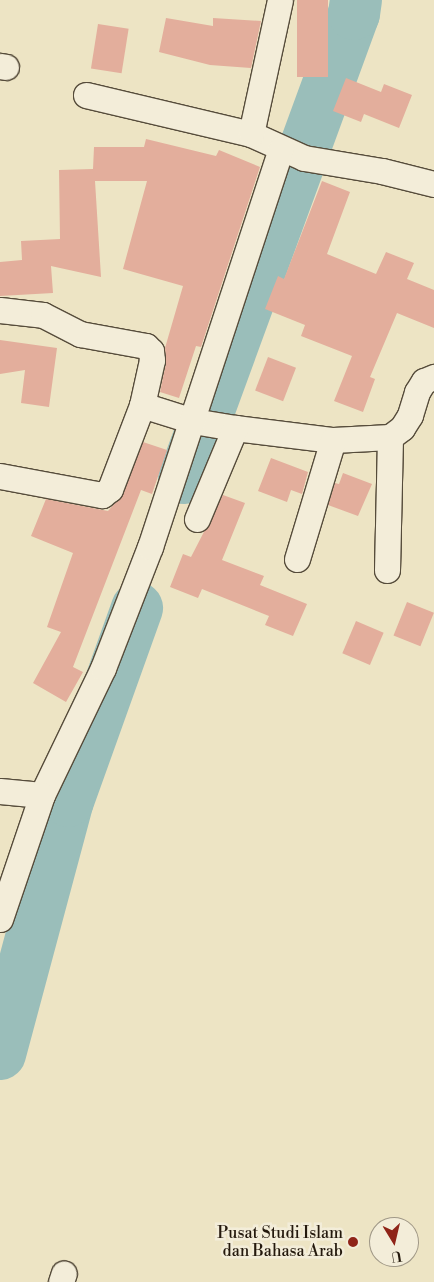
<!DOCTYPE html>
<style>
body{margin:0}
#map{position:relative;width:434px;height:1282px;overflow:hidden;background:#ede4c4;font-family:"Libre Bodoni",serif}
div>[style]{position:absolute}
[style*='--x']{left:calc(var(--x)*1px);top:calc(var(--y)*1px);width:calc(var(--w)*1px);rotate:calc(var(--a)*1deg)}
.river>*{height:52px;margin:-26px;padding:0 26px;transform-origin:26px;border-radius:26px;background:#9abeba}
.building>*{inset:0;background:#e3ae9c;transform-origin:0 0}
.roads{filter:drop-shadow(1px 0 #564c3b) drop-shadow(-1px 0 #564c3b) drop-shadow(0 1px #564c3b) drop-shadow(0 -1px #564c3b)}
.minor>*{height:25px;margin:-12.5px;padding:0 12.5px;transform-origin:12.5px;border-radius:12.5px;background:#f3edd9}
.dots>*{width:14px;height:14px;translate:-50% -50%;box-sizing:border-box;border:2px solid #f3edd9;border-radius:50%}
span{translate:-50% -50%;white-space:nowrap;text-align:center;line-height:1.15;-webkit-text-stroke:5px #f3edd9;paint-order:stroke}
.poi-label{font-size:16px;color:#24190d}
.right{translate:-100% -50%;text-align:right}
.north{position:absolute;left:369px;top:1217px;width:50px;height:50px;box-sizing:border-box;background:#f3edd9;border:1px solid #a09887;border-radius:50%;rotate:171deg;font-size:14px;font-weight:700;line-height:20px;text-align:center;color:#24190d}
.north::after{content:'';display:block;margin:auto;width:18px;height:22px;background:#8f2418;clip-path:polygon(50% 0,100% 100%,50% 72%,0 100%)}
</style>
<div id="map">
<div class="river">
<div style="--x:184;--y:478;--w:494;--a:-69.9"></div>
<div style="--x:354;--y:14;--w:14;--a:-82"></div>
<div style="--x:0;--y:1054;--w:262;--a:-75"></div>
<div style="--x:68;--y:801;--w:205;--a:-70.3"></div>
</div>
<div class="building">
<div style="left:297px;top:0;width:31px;height:77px"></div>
<div style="clip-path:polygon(166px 18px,213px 26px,213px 18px,261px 21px,251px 68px,210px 65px,159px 52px)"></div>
<div style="left:98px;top:24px;width:31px;height:45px;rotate:9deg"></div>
<div style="clip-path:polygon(346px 78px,381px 92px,384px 84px,412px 95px,399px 128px,364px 114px,361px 122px,333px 111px)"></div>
<div style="clip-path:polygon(146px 139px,216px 156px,219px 150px,260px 167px,201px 347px,196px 346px,179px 398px,160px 392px,166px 363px,165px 348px,183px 286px,123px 269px,147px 181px,95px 181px,101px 277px,51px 266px,53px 293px,0 296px,0 262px,22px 260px,21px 241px,60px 239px,59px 170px,93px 169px,94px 147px,144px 147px)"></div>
<div style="clip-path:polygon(322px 181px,350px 192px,327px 254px,376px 274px,386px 252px,414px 263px,407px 279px,434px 290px,434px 328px,397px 313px,370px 377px,375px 379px,363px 412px,334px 401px,352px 356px,301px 336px,305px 325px,265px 309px,278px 276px,284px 279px)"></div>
<div style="clip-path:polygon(0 340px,57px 348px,49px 407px,21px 403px,25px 370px,0 374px)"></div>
<div style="left:268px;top:357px;width:30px;height:36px;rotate:21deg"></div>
<div style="clip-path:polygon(143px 442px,167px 450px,152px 494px,141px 490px,73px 667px,83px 672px,66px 702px,33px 683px,61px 632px,47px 627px,73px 553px,31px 536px,46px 499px,108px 511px,123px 494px)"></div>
<div style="clip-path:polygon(271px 458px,308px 472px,302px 494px,291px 490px,287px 502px,258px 491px)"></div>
<div style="clip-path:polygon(343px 473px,372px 484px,358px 516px,328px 505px,335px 483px,339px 484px)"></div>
<div style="clip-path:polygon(223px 495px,245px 503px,222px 560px,264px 576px,260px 585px,307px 604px,293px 636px,265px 625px,269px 616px,202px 589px,198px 598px,170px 587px,183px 554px,191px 557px)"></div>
<div style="left:407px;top:602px;width:29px;height:36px;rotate:22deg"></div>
<div style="left:356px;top:621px;width:30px;height:35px;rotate:23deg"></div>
</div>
<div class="roads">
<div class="minor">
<div style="--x:0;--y:66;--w:6;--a:9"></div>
<div style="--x:86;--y:95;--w:170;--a:13.3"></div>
<div style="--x:251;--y:134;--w:58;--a:24.4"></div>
<div style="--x:304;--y:158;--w:79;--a:9.5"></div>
<div style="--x:382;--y:171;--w:54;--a:14"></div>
<div style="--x:251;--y:134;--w:137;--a:-77.8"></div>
<div style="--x:0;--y:310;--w:43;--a:6.6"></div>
<div style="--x:43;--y:315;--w:42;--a:27.2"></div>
<div style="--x:80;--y:334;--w:67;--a:10.3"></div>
<div style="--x:146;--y:346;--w:7;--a:45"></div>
<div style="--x:151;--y:351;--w:9;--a:84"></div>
<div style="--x:152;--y:360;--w:46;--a:102.5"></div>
<div style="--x:142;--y:405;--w:53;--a:17.4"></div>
<div style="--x:193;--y:421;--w:43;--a:9.5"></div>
<div style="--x:235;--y:428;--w:99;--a:7"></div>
<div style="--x:333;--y:440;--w:57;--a:-3"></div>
<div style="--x:390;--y:437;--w:15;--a:-37"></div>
<div style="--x:402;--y:428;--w:15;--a:-58"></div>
<div style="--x:410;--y:415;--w:24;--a:-73"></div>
<div style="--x:417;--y:392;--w:13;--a:-58"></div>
<div style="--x:424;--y:381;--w:11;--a:-22"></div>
<div style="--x:0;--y:476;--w:104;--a:10.6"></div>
<div style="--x:102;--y:495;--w:10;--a:-37"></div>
<div style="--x:110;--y:489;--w:90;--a:-69.1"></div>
<div style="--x:197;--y:519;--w:99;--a:-67.3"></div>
<div style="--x:297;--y:559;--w:124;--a:-73.2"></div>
<div style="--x:387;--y:570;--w:133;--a:-88.7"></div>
<div style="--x:0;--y:791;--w:42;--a:5.4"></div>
<div style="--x:42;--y:795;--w:141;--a:-64.3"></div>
<div style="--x:103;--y:668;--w:130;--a:-68.8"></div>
<div style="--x:150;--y:547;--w:419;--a:-71.8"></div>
<div style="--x:0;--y:919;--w:131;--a:-71.3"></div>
<div style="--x:61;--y:1282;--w:9;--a:-72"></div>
</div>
</div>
<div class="dots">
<div style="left:353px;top:1242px;background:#8f2418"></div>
</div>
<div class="poi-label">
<span class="right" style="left:343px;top:1242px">Pusat Studi Islam<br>dan Bahasa Arab</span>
</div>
<div class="north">U</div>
</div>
